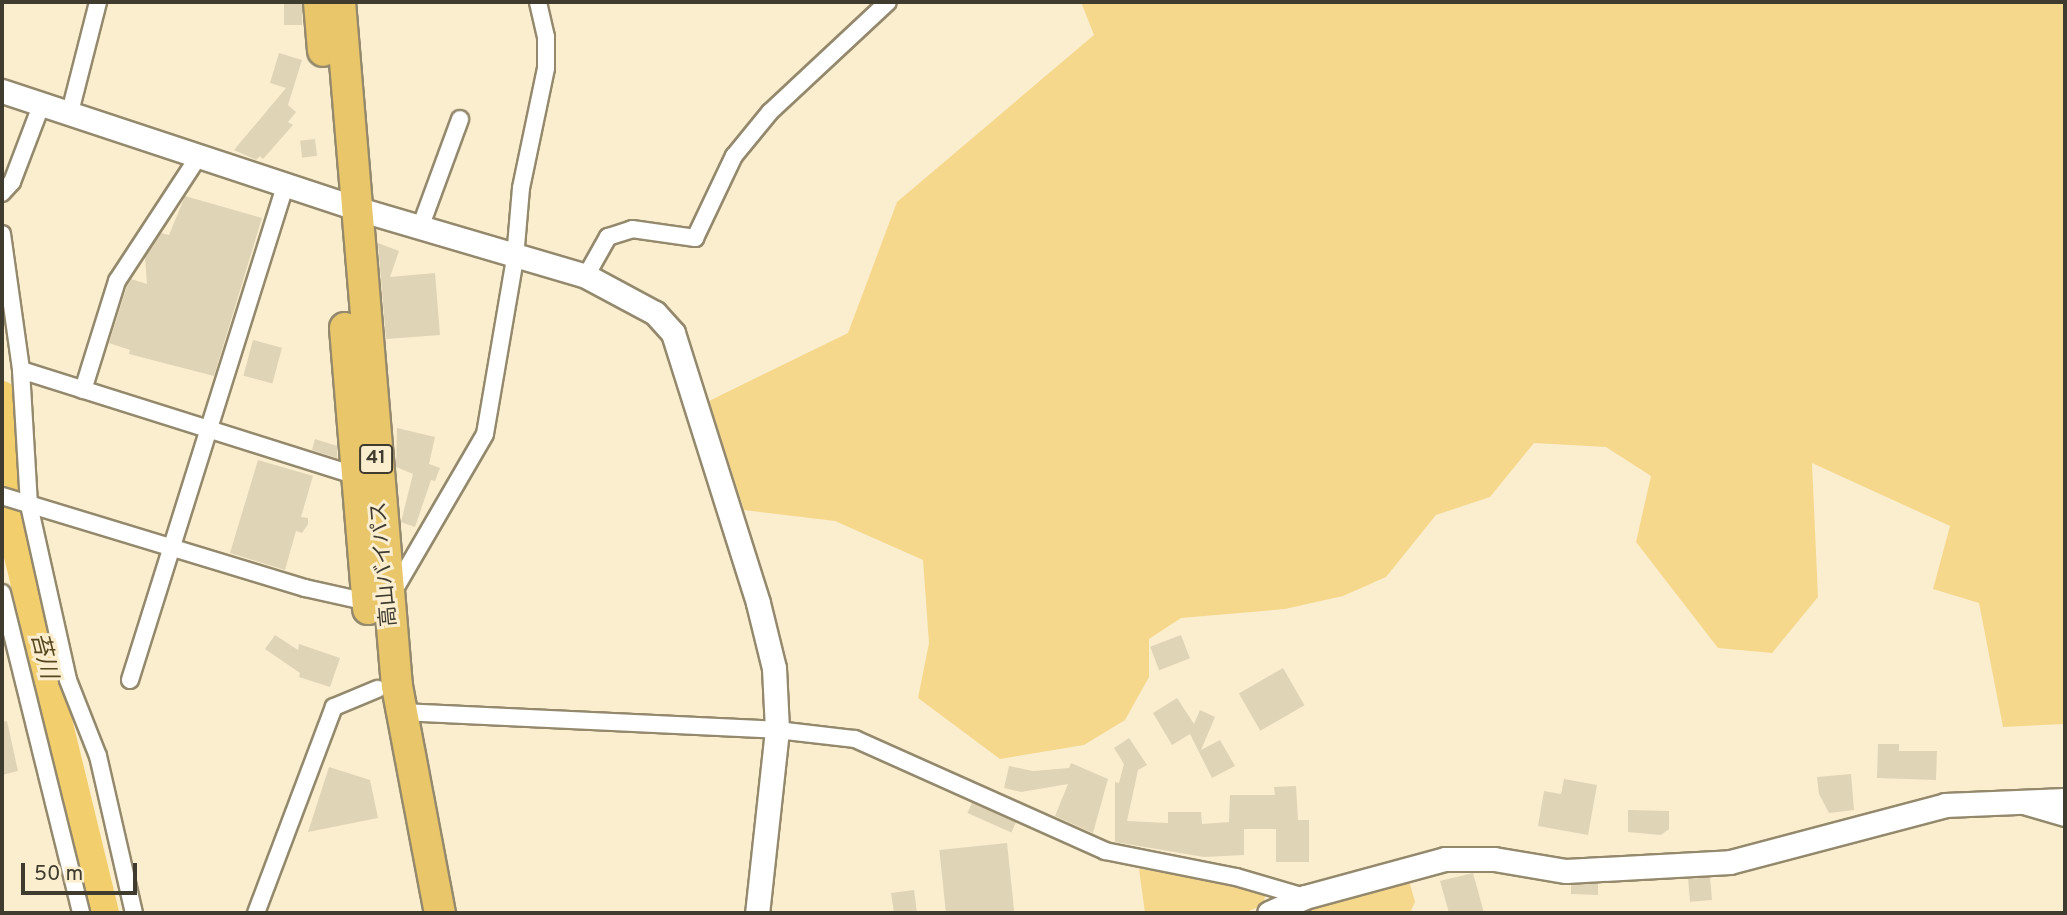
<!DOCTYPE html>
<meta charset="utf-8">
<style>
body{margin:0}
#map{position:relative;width:2067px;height:915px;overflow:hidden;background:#faeecf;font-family:Overpass,"Noto Sans JP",sans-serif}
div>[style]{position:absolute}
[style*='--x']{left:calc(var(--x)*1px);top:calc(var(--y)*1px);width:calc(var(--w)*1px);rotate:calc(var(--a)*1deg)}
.green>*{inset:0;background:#f6d88d}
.river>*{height:28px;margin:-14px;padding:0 14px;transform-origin:14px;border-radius:14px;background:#f3ce6c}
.building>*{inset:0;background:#e0d4b6;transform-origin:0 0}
.roads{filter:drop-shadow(2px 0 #94896d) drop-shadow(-2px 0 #94896d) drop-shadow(0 2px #94896d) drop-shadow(0 -2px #94896d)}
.street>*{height:16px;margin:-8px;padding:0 8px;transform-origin:8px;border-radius:8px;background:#fff}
.secondary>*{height:23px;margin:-11.5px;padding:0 11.5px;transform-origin:11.5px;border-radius:11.5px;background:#fff}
.highway>*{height:30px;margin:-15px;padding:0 15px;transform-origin:15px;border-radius:15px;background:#e9c66a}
span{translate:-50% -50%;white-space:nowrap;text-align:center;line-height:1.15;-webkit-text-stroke:6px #faeecf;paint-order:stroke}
.shield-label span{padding:2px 5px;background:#faeecf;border:2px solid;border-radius:5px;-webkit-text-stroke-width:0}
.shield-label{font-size:19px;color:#403b2f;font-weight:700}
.street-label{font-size:21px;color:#403b2f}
.water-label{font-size:23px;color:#57471f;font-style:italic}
.frame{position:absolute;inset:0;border:4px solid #403b2f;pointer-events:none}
.scale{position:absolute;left:21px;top:863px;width:116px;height:32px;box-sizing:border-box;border:4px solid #403b2f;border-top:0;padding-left:9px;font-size:21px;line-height:24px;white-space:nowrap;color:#403b2f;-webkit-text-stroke:5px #faeecf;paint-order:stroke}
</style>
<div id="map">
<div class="green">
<div style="clip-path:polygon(1081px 2px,2065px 2px,2065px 724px,2003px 727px,1979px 603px,1933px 589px,1950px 526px,1812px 463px,1818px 597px,1772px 653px,1718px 648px,1636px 542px,1651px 476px,1606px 447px,1534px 443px,1490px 497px,1436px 515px,1386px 577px,1343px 596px,1285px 609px,1181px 618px,1149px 639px,1149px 677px,1125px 720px,1084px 745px,1000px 759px,918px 698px,929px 643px,923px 560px,835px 521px,744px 510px,709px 401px,848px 333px,897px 202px,1094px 35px)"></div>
<div style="clip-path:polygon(1139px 869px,1192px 874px,1266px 893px,1263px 905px,1244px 913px,1145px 913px)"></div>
<div style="clip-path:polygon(1407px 873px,1415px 902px,1410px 913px,1298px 913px)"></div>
</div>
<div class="river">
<div style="--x:2;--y:395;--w:124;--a:86.8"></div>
<div style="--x:9;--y:519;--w:406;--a:76.3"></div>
</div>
<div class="building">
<div style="left:284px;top:2px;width:18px;height:23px"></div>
<div style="clip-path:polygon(279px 53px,302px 60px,288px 105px,296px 112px,288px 122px,293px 125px,263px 159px,260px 156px,256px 160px,234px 150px,286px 88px,270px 83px)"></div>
<div style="left:315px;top:139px;width:17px;height:15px;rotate:83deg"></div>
<div style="clip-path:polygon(185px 196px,262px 218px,214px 376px,129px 354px,130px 350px,109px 343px,127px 286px,131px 279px,147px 284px,145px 257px,161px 233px,169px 235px)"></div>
<div style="clip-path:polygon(378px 243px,399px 251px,390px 277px,435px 273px,440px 335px,386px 339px)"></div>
<div style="left:253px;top:340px;width:30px;height:37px;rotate:15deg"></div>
<div style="clip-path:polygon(397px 428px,435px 437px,429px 464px,440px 468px,435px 481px,431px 480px,415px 527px,401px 522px,413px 474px,396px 467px)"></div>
<div style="clip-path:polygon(315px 439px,337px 446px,337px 458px,312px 450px)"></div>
<div style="clip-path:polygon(258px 460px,313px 476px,301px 517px,308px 518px,308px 524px,302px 533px,296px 531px,285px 570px,230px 553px)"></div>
<div style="clip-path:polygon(275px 635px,298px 650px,299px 644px,340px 658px,330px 687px,299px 677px,300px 673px,265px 649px)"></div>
<div style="left:1181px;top:635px;width:25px;height:33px;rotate:69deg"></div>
<div style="left:1283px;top:668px;width:43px;height:51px;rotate:60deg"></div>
<div style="clip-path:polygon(1177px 698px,1194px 724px,1200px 710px,1215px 717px,1201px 750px,1220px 740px,1235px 766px,1212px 778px,1190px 734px,1172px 745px,1153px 713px)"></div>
<div style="clip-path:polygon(7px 721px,18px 771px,2px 775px,2px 722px)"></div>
<div style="clip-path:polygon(1129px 738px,1147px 765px,1138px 770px,1127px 821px,1168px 823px,1168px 812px,1201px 812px,1202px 824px,1229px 822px,1230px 795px,1275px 795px,1274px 787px,1296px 786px,1298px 820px,1309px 820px,1309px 862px,1276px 862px,1276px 829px,1244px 829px,1244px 855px,1204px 857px,1115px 842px,1115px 782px,1119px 783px,1124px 764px,1114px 748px)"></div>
<div style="clip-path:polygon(1878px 744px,1899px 744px,1899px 751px,1937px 751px,1936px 780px,1877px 778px)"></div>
<div style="clip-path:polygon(1071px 763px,1108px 779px,1093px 833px,1055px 816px,1068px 784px,1021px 792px,1004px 788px,1009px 766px,1033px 771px,1069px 768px)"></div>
<div style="clip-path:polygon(329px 767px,370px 780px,378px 818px,308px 832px)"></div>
<div style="clip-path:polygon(1851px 774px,1854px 810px,1829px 813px,1819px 794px,1817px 777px)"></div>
<div style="clip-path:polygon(1564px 779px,1597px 785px,1588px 835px,1538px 826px,1544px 791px,1561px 794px)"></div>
<div style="left:972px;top:803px;width:48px;height:11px;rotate:24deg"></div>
<div style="clip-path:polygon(1628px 810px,1669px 811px,1669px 829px,1661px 835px,1628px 832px)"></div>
<div style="left:1007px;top:843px;width:70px;height:68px;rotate:84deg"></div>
<div style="clip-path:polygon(1473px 873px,1484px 913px,1449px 913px,1440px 881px)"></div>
<div style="left:1710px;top:877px;width:23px;height:22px;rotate:85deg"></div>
<div style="clip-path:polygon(1598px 883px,1598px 895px,1571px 894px,1571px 885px)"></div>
<div style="clip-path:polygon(914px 890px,917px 913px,894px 913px,891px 893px)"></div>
</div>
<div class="roads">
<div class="street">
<div style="--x:70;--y:112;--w:114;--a:-75.7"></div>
<div style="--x:2;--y:193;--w:15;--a:-48"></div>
<div style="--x:12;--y:182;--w:85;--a:-69.2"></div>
<div style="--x:420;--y:228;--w:116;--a:-69.8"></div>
<div style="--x:2;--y:234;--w:137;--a:82"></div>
<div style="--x:21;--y:370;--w:135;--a:86.6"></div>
<div style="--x:29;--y:505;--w:179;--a:77.4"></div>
<div style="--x:68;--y:680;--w:82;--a:68.5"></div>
<div style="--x:98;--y:756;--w:161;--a:77.1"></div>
<div style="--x:586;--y:276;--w:45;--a:-60.6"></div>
<div style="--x:608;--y:237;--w:25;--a:-18"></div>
<div style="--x:632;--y:229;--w:64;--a:8.1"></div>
<div style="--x:695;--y:238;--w:91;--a:-64.6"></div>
<div style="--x:734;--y:156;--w:57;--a:-50.7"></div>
<div style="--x:770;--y:112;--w:161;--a:-43"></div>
<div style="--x:21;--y:370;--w:350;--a:17.5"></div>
<div style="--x:83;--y:390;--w:114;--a:-72.7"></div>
<div style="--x:117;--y:281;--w:152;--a:-56.8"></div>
<div style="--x:2;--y:496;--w:317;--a:16.9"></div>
<div style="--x:305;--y:588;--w:69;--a:12.6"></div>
<div style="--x:2;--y:593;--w:330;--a:76.1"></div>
<div style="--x:392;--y:594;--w:185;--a:-59.8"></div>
<div style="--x:485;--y:434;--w:179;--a:-80.3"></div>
<div style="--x:515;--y:258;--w:70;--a:-85.1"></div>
<div style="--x:521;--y:188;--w:123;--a:-78.2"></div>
<div style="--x:546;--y:68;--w:31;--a:-90"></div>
<div style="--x:546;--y:37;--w:36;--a:-103"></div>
<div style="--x:130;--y:680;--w:521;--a:-72.57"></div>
<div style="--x:401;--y:712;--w:376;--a:2.7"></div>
<div style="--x:777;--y:730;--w:79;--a:6.6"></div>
<div style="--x:855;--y:739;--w:274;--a:24.1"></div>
<div style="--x:1105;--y:851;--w:134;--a:11.2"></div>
<div style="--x:1236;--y:877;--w:72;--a:16.2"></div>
<div style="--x:2024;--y:806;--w:43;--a:16.3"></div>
<div style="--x:256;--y:913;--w:220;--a:-69.3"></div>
<div style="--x:334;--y:707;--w:47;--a:-22.7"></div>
</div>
<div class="secondary">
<div style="--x:2;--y:91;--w:372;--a:18.3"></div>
<div style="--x:355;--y:208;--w:241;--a:16.4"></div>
<div style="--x:586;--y:276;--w:78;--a:28.2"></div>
<div style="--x:655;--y:313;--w:27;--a:48"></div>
<div style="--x:673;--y:333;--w:283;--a:72.5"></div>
<div style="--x:758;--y:603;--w:67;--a:76.2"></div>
<div style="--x:774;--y:668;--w:62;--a:87.2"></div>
<div style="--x:777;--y:730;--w:184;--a:96.2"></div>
<div style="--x:1269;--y:913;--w:39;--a:-24"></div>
<div style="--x:1305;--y:897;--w:145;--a:-15.2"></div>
<div style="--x:1445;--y:859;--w:49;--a:0"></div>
<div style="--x:1494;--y:859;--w:73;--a:9.5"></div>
<div style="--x:1566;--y:871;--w:164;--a:-3.1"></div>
<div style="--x:1730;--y:862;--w:222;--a:-14.8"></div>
<div style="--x:1945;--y:805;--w:120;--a:-2.4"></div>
</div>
<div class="highway">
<div style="--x:319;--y:2;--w:49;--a:85.3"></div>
<div style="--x:340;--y:2;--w:686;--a:85.24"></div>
<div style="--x:397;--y:686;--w:231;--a:79.3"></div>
<div style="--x:345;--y:328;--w:282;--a:85.3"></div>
</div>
</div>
<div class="shield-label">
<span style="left:376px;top:459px">41</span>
</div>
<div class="street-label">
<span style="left:385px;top:564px;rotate:-95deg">高山バイパス</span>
</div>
<div class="water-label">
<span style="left:42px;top:656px;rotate:76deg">苔川</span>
</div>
<div class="frame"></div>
<div class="scale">50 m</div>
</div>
